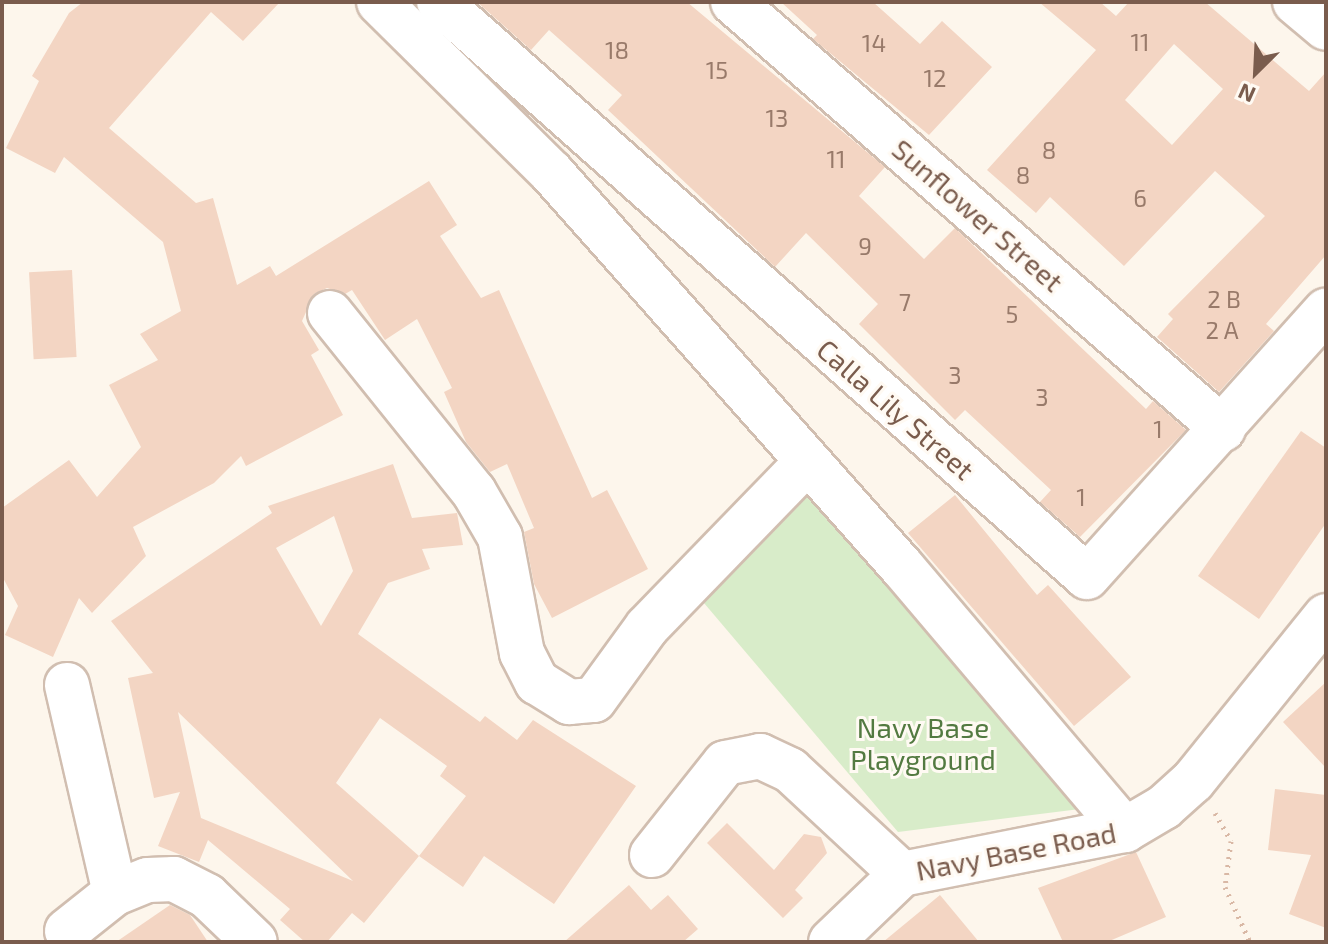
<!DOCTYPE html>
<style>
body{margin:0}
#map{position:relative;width:1328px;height:944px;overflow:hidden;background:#fdf6ec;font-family:"Exo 2",sans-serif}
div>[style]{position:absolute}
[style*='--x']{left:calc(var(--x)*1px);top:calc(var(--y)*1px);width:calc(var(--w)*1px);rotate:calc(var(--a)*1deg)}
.green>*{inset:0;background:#d8ecc9}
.building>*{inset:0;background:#f3d5c3;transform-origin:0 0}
.path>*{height:5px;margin-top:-2.5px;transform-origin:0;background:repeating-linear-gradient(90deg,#d9b8a5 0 2px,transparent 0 8px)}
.roads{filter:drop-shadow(2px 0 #d1beb0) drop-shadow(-2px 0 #d1beb0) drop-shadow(0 2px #d1beb0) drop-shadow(0 -2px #d1beb0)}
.minor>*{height:44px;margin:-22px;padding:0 22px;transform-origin:22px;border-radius:22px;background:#fff}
span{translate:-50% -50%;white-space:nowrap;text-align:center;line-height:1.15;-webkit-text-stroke:6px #fffaf3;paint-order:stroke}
.number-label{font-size:24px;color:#987a6a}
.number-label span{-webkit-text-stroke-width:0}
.street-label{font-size:28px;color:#7a5c4d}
.park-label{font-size:28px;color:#537a41}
.frame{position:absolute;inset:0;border:4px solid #7a5c4d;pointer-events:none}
.north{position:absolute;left:1216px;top:32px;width:80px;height:80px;-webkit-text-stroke:6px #fffaf3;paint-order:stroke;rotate:204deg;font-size:22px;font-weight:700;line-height:32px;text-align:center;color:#7a5c4d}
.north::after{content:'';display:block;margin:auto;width:28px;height:36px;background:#7a5c4d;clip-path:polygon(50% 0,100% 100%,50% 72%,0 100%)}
</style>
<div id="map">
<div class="green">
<div style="clip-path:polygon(801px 483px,1080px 809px,898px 832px,687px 583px)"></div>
</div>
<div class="building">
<div style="clip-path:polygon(83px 2px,280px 2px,243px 41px,211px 12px,109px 128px,196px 203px,213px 198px,237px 285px,270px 266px,276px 276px,429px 181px,457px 225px,440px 236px,481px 298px,499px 290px,592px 498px,607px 490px,648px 569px,552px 618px,534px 584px,524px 532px,534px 528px,507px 464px,490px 472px,466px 442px,444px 392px,452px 388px,417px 319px,385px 340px,352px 290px,345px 294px,327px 288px,314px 294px,302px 321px,319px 350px,311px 355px,343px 415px,246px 466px,241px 456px,214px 483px,133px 527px,146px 556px,92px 613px,79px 598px,53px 657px,5px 635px,18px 606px,2px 576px,2px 508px,69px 460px,97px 497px,141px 447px,109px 385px,158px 360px,140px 334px,181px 311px,163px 242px,64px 157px,55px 173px,6px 148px,39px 81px,32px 76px,69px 13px)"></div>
<div style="clip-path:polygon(477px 2px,687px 2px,885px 167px,859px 196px,924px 259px,955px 228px,1146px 409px,1153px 401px,1186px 430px,1080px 537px,1040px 502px,1051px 490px,965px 410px,955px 420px,859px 324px,878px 304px,806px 233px,775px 267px,608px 110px,622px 95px,549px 30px,531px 50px)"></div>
<div style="clip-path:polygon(781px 2px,873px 2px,920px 44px,942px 21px,992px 67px,929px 135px,813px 39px,817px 35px)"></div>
<div style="clip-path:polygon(evenodd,1039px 2px,1100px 2px,1116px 16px,1129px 2px,1205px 2px,1309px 91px,1326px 72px,1326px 255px,1266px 324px,1274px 331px,1219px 392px,1157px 337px,1173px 319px,1168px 314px,1265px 216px,1215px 171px,1124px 266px,1050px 197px,1036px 213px,987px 170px,1096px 50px,1039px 2px,1174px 44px,1223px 89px,1172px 145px,1125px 100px,1174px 44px)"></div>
<div style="left:72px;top:270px;width:87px;height:43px;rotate:87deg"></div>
<div style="clip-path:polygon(1301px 431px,1326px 448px,1326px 523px,1259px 619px,1198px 576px)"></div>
<div style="clip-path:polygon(evenodd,393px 464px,412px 518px,457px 513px,463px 545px,422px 549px,430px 569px,388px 583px,358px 634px,480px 722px,485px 716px,517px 740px,533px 720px,636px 786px,554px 904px,484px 856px,463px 887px,419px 856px,364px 923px,352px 913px,327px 942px,305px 942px,280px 920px,290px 909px,208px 840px,199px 862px,158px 846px,180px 792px,154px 798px,128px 678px,153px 673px,111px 621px,272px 513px,268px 506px,393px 464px,334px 516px,353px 571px,321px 626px,276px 548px,334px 516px,393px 464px,178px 712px,353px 881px,201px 818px,178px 712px,393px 464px,380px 718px,447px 766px,440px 776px,466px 796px,419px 856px,336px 783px,380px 718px)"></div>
<div style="clip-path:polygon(955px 495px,1037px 595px,1048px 585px,1131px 677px,1074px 726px,908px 533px)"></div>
<div style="clip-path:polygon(1326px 682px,1326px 768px,1283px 722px)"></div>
<div style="clip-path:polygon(1275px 789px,1326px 795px,1326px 928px,1289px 914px,1311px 855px,1268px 850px)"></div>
<div style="clip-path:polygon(727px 823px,774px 870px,804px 834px,821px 837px,827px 853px,795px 890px,803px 898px,783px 918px,707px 843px)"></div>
<div style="clip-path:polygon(1136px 852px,1166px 917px,1107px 942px,1063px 942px,1038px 888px)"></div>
<div style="clip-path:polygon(629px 885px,651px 910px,668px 895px,698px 929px,683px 942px,564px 942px)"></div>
<div style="clip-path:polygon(940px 895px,979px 942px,883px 942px)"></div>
<div style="clip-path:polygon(170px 905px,190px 915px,208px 942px,116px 942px)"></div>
</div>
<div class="path">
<div style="--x:1215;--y:813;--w:32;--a:60"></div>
<div style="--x:1231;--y:841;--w:46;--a:97.4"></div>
<div style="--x:1225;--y:887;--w:60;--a:65.6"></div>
</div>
<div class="roads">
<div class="minor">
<div style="--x:379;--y:2;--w:242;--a:44.7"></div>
<div style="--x:551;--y:172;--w:528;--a:48.38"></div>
<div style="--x:902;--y:567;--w:345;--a:49.7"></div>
<div style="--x:439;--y:2;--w:866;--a:41.58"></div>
<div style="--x:1087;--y:577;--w:358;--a:-48.1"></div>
<div style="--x:733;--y:2;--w:650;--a:41.07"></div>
<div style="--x:1295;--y:2;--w:40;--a:40"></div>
<div style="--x:330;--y:313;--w:230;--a:51.2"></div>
<div style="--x:474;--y:492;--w:52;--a:60"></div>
<div style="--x:500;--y:537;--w:118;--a:79.3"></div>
<div style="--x:522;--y:653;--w:33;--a:63"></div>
<div style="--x:537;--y:682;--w:38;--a:32"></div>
<div style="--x:569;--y:702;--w:25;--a:-5"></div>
<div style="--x:594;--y:700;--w:90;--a:-54"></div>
<div style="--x:647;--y:627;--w:228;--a:-45.9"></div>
<div style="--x:67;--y:685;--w:213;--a:77"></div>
<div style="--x:652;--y:855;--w:117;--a:-51.6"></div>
<div style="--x:725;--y:763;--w:36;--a:-11"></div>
<div style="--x:760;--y:756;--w:33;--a:25"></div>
<div style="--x:790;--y:770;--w:153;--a:42.9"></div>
<div style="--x:67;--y:931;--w:61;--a:-38.4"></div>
<div style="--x:115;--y:893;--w:35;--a:-22"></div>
<div style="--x:148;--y:880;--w:26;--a:-2"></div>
<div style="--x:174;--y:879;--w:37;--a:27"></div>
<div style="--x:207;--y:896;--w:66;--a:43.8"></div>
<div style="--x:831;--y:942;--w:98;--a:-43.8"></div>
<div style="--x:902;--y:874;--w:227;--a:-11.2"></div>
<div style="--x:1125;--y:830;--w:45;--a:-30.5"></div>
<div style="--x:1164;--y:807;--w:39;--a:-42"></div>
<div style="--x:1193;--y:781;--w:212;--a:-51.1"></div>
</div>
</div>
<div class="number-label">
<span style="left:1140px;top:42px">11</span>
<span style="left:874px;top:43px">14</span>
<span style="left:617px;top:50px">18</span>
<span style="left:717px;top:70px">15</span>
<span style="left:935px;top:78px">12</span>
<span style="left:777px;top:118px">13</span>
<span style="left:1049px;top:150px">8</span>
<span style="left:836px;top:159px">11</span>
<span style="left:1023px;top:175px">8</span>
<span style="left:1140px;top:198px">6</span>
<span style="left:865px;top:246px">9</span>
<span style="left:1224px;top:299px">2 B</span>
<span style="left:905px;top:302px">7</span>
<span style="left:1012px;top:314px">5</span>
<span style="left:1222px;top:330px">2 A</span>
<span style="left:955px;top:375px">3</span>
<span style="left:1042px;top:397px">3</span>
<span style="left:1158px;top:429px">1</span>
<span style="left:1081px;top:497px">1</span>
</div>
<div class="street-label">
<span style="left:978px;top:215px;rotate:41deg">Sunflower Street</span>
<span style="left:896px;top:409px;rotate:41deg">Calla Lily Street</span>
<span style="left:1016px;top:851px;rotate:-11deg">Navy Base Road</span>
</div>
<div class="park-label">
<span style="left:923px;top:743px">Navy Base<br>Playground</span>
</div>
<div class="frame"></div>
<div class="north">N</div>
</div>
